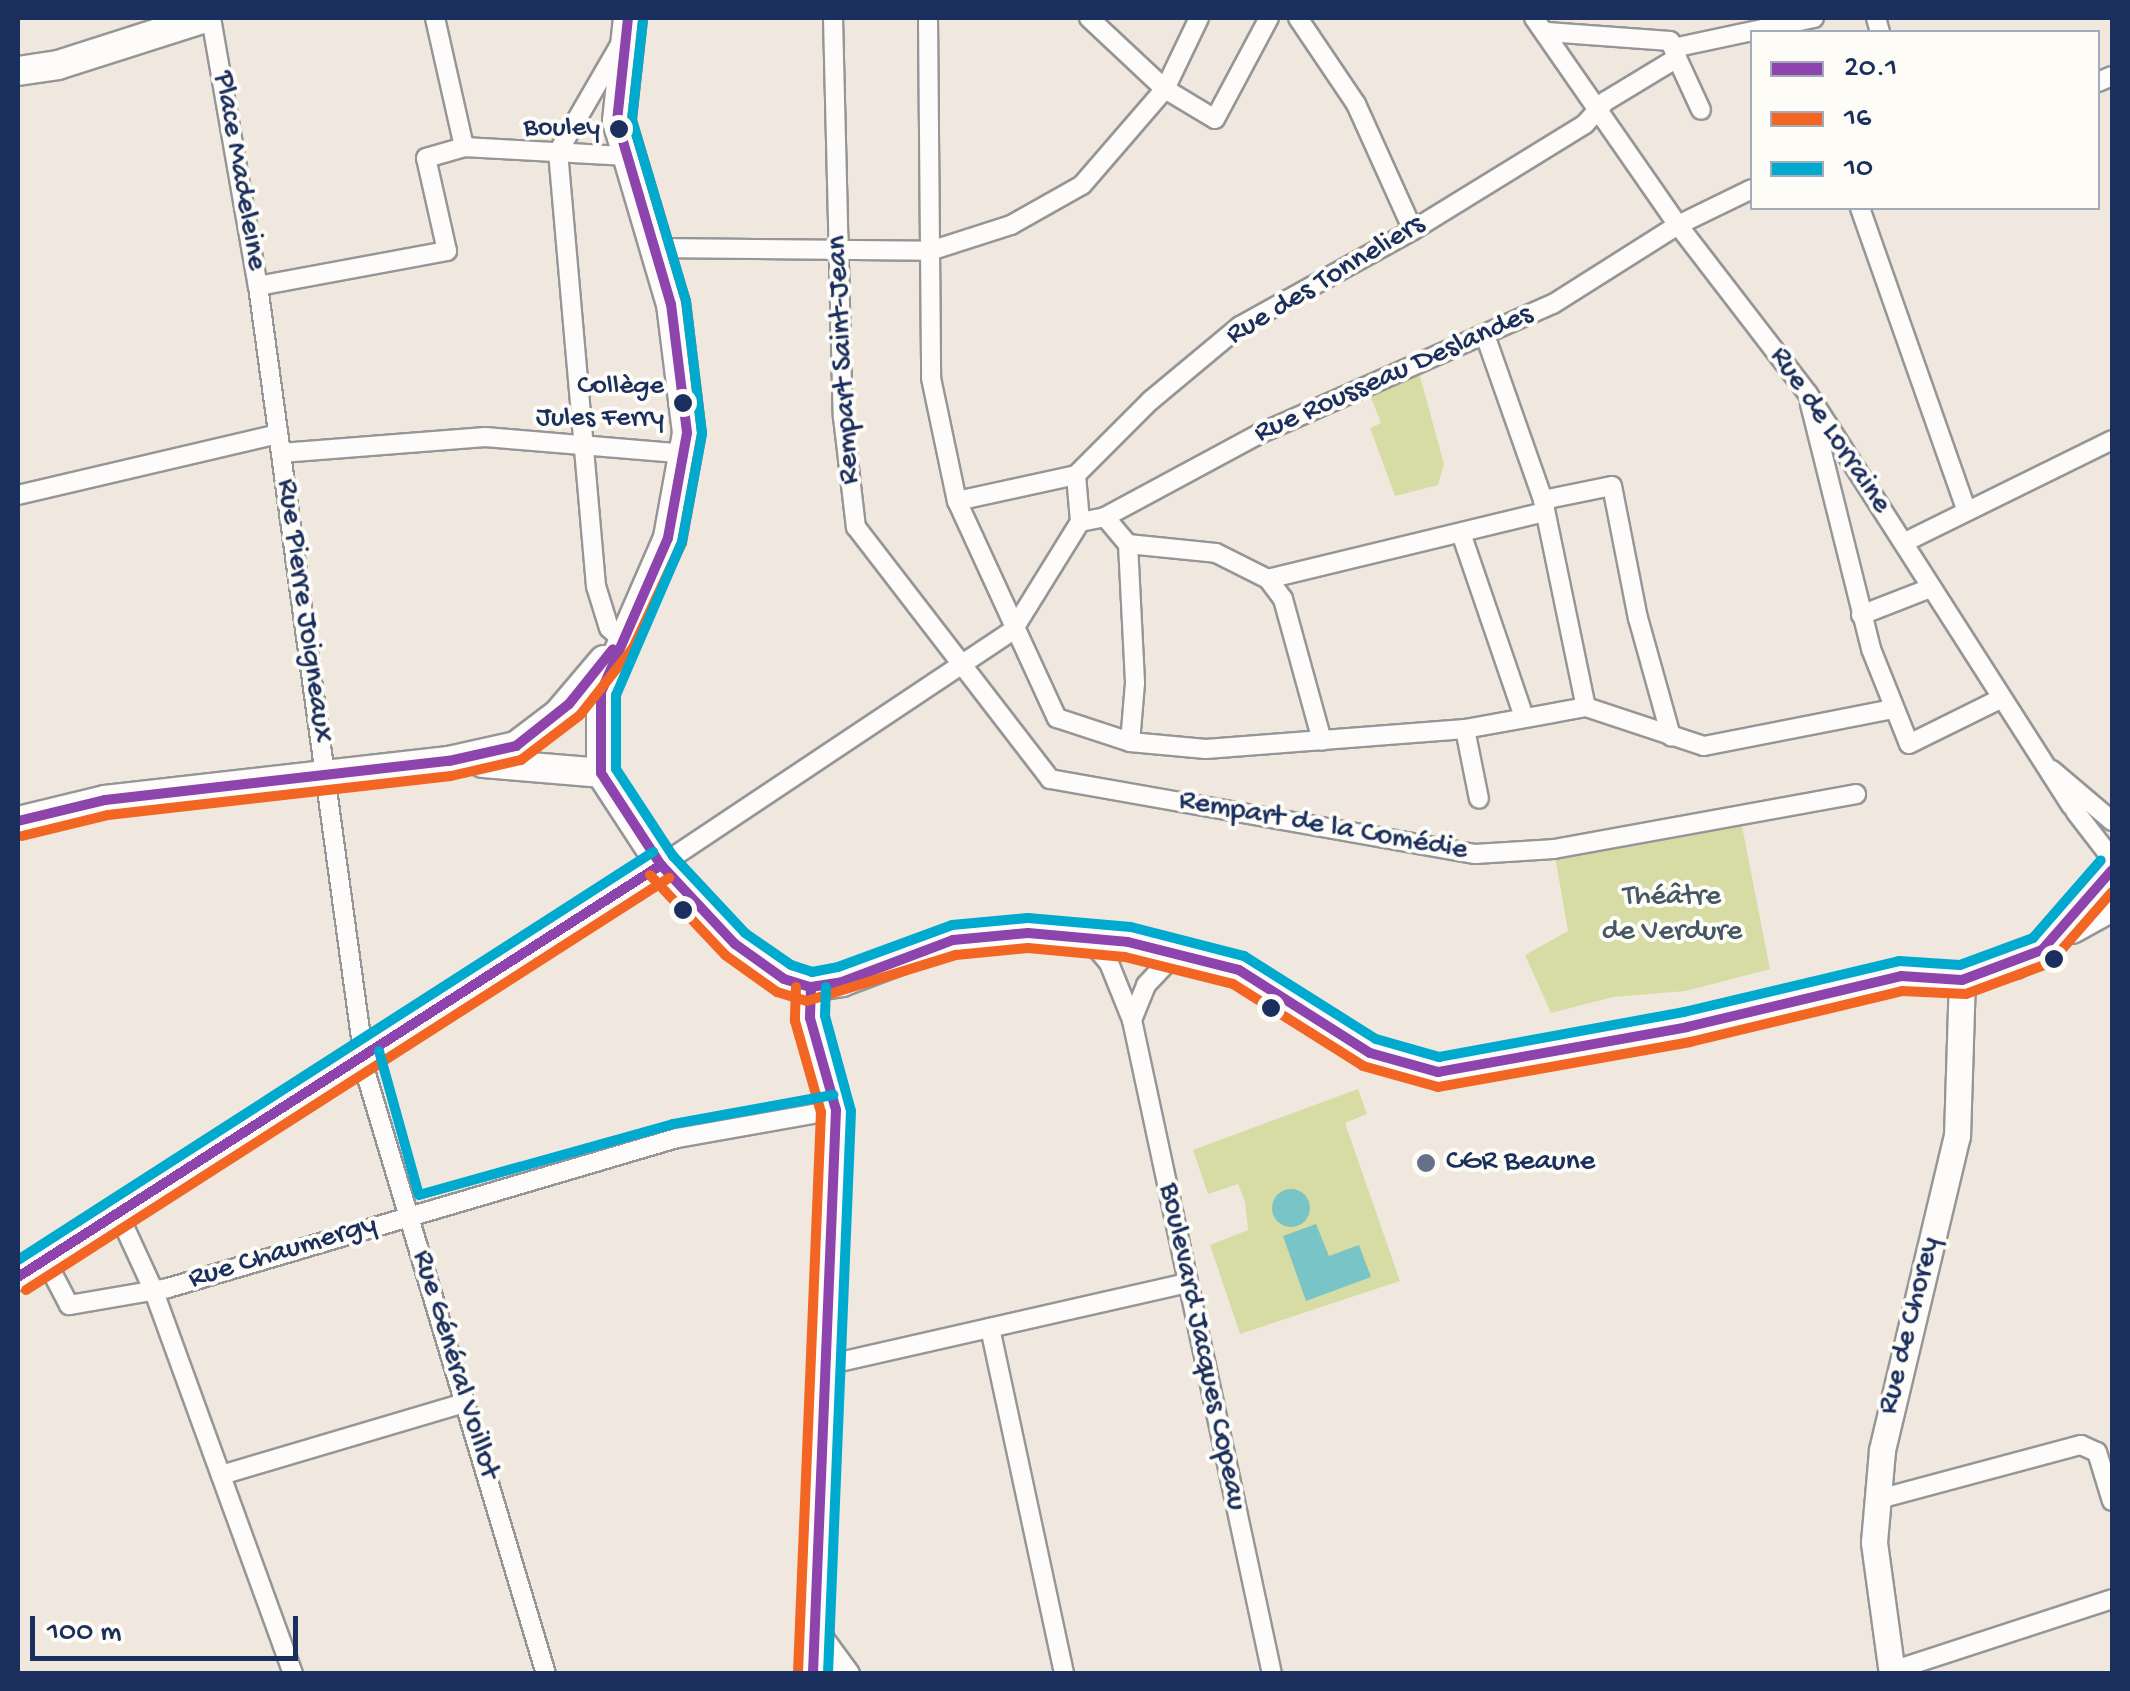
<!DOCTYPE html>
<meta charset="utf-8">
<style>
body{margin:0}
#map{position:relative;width:2130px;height:1691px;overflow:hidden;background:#f0e8de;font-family:"Gochi Hand",sans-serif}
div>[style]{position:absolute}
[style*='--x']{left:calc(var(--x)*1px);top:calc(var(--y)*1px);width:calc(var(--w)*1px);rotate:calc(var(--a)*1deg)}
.green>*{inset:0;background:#d7dca5}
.water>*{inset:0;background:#78c4c6}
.round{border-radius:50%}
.roads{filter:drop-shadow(2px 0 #969698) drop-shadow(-2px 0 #969698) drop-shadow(0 2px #969698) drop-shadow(0 -2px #969698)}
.street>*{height:18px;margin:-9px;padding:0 9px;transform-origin:9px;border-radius:9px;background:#fdfcfa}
.secondary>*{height:25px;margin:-12.5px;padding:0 12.5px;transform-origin:12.5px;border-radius:12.5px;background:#fdfcfa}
.primary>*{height:28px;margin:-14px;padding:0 14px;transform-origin:14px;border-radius:14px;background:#fdfcfa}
.bus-1>*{height:10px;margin:-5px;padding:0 5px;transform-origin:5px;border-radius:5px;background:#8e44ad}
.bus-2>*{height:10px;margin:-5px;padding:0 5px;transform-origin:5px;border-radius:5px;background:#f26522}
.bus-3>*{height:10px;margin:-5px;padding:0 5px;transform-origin:5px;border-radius:5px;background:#00a9ce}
.dots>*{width:28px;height:28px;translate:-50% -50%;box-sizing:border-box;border:5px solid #fdfcf7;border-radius:50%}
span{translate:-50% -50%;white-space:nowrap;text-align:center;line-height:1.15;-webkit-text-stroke:8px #fdfcf7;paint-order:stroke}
.bus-label{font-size:28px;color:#1b2f5e}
.right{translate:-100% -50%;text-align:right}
.street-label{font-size:30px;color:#1b2f5e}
.park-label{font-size:30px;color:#455864}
.poi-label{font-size:30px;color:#1b2f5e}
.left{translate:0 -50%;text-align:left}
.frame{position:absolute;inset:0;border:20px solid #1b2f5e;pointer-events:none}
.legend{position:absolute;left:1750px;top:30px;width:350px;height:180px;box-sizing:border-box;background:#fdfcf7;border:2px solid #a3aaba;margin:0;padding:12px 18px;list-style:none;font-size:30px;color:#1b2f5e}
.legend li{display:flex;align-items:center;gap:20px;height:50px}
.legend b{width:50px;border:2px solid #a3aaba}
.scale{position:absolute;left:30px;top:1616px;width:268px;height:45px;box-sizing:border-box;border:5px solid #1b2f5e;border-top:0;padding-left:12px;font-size:30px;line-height:35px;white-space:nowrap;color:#1b2f5e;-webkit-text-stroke:8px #fdfcf7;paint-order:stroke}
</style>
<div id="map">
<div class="green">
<div style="clip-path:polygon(1418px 369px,1444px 464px,1438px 485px,1395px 496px,1370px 428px,1381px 423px,1368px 390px)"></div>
<div style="clip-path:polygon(1741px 821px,1770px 969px,1686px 991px,1613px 997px,1551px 1013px,1525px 955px,1568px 931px,1555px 856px)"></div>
<div style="clip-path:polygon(1358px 1089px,1367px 1114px,1345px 1123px,1400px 1281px,1240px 1334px,1210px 1245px,1248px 1230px,1245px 1202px,1238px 1184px,1208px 1194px,1193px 1150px)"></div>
</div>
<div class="water">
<div class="round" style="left:1272px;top:1189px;width:38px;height:38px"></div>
<div style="clip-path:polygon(1316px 1224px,1329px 1256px,1359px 1245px,1371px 1277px,1306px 1301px,1283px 1236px)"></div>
</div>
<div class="roads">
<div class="street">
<div style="--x:211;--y:18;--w:272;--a:80.1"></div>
<div style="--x:258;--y:286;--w:795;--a:82.2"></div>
<div style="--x:366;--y:1074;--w:626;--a:73.3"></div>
<div style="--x:435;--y:18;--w:132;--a:77.3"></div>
<div style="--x:833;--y:18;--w:399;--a:88.6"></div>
<div style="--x:843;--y:417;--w:111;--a:83.3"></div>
<div style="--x:856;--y:527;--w:318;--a:52.4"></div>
<div style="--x:1050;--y:779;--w:432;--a:10"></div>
<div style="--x:1475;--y:854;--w:79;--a:-3.6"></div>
<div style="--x:1554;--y:849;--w:307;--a:-10.3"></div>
<div style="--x:928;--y:18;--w:360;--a:89.5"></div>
<div style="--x:931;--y:378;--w:126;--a:78.1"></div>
<div style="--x:957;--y:501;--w:239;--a:65.3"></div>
<div style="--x:1057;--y:718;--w:77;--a:18.2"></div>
<div style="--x:1130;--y:742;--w:76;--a:5.3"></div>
<div style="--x:1206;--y:749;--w:260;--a:-4.4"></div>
<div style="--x:1465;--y:729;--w:123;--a:-10.3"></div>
<div style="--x:1586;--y:707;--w:124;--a:18.3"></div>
<div style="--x:1704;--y:746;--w:193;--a:-11.1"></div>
<div style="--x:1089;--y:18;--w:104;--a:43.1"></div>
<div style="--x:1165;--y:89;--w:58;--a:31"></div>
<div style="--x:1215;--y:119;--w:115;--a:-61.9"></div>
<div style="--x:1298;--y:18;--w:104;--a:56"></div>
<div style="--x:1356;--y:104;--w:138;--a:65.7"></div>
<div style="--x:1534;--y:18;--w:252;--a:55.2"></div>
<div style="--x:1678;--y:225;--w:213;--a:52.4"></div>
<div style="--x:1808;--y:394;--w:489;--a:57.4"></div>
<div style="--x:1876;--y:18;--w:15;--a:74"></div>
<div style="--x:1673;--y:48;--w:144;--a:-12"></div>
<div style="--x:1677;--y:58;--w:57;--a:65.2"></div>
<div style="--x:2098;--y:82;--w:15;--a:-23"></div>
<div style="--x:1860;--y:208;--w:319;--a:70.6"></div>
<div style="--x:656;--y:248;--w:274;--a:0.6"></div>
<div style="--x:930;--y:251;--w:85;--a:-17.8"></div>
<div style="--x:1011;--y:225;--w:81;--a:-29.4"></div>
<div style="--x:1082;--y:185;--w:127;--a:-49.2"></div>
<div style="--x:1165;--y:89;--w:79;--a:-64.4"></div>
<div style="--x:258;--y:286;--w:192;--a:-10.5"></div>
<div style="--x:447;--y:251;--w:95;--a:-102.7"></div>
<div style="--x:426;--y:158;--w:40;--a:-16"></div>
<div style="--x:464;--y:147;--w:159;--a:3.2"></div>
<div style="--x:1485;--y:335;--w:175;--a:70.6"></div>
<div style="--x:1543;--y:500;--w:211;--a:78.3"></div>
<div style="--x:1810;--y:404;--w:252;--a:76"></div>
<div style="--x:1871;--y:649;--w:102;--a:68.2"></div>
<div style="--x:1909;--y:744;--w:99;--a:-26.3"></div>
<div style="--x:281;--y:453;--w:205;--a:-4.5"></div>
<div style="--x:485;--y:437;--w:202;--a:4.8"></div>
<div style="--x:1076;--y:475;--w:47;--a:85.1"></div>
<div style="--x:1080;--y:522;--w:25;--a:-11"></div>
<div style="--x:1105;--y:517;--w:175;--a:-28.3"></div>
<div style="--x:1259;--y:434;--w:321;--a:-23.9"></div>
<div style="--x:1553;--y:304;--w:148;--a:-32.3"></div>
<div style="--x:1678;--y:225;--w:82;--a:-25.9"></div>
<div style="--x:18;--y:495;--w:267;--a:-13.2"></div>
<div style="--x:1543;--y:500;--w:70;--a:-11.5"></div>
<div style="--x:1612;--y:486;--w:135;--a:78.9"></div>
<div style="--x:1638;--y:618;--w:123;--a:74.4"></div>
<div style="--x:957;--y:501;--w:122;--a:-12.3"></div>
<div style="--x:1076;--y:475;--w:105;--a:-45"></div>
<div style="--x:1150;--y:401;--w:117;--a:-39.8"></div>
<div style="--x:1240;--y:326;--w:198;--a:-29"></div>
<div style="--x:1413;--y:230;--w:202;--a:-31.6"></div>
<div style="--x:1585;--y:124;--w:31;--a:-48"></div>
<div style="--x:1606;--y:101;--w:83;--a:-31.2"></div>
<div style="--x:1677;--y:58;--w:18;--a:-112"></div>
<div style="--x:1670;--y:41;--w:123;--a:-175.8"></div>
<div style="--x:1105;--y:517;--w:35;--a:50"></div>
<div style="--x:1128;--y:544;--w:88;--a:5.8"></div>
<div style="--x:1216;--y:553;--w:58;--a:26.6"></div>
<div style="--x:1268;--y:579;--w:25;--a:53"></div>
<div style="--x:1283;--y:599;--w:147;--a:74.6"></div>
<div style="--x:1462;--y:536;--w:191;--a:71.1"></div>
<div style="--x:1905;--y:542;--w:231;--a:-26.2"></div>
<div style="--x:1128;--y:544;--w:139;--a:87.1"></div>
<div style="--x:1135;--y:683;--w:59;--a:94.8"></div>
<div style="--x:1268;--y:579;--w:285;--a:-13.6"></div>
<div style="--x:1861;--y:615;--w:72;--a:-21.2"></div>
<div style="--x:621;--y:639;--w:16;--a:-137"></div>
<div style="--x:609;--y:628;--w:44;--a:-107.2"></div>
<div style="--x:596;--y:586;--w:436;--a:-95"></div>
<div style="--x:558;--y:152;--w:128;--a:-60"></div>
<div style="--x:1465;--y:729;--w:71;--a:78.7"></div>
<div style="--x:2052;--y:770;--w:79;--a:40.4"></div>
<div style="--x:2075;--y:811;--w:61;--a:52.4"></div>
<div style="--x:661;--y:865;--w:423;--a:-33.7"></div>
<div style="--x:1013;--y:630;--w:127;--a:-58.2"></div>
<div style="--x:1088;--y:938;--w:33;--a:50"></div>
<div style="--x:1109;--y:963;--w:61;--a:68"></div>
<div style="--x:1132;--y:1020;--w:669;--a:77.92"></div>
<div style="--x:1132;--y:1020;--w:38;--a:-68"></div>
<div style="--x:1146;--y:985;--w:47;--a:-46.7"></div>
<div style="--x:118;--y:1213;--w:84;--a:65.3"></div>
<div style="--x:153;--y:1289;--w:410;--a:70"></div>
<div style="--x:45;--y:1259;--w:52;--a:62.4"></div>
<div style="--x:69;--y:1305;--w:100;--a:-9.7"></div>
<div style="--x:168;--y:1288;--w:531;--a:-16.42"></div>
<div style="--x:677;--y:1138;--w:161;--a:-10"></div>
<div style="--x:990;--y:1328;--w:354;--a:77.9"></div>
<div style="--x:822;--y:1366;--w:374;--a:-12.8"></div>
<div style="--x:221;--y:1475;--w:253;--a:-16.5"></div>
<div style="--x:1879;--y:1499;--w:209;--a:-15"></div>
<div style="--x:2081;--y:1445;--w:17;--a:24"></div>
<div style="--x:2097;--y:1452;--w:51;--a:73"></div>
<div style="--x:1892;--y:1671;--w:231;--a:-18.1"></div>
</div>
<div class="secondary">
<div style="--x:811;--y:987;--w:31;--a:92"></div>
<div style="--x:810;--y:1018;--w:96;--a:74.2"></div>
<div style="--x:836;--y:1110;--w:564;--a:92.34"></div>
<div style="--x:18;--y:1277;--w:764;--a:-32.65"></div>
<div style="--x:813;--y:1629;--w:56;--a:53.7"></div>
<div style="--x:1892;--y:1674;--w:133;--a:-97.8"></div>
<div style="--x:1874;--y:1542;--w:92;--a:-85"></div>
<div style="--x:1882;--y:1450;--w:323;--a:-76.6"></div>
<div style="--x:1957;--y:1136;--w:156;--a:-88.2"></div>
</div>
<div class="primary">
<div style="--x:628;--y:18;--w:104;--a:96.1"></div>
<div style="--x:617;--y:121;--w:191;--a:73.6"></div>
<div style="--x:671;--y:304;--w:130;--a:82.9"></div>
<div style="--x:687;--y:433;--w:107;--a:100.3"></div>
<div style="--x:668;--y:538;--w:168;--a:113.5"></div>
<div style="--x:601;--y:692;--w:81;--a:90"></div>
<div style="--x:601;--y:773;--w:110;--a:56.9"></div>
<div style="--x:661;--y:865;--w:108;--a:46.9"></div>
<div style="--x:735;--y:944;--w:60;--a:35.5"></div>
<div style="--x:784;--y:979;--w:28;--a:17"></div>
<div style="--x:811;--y:987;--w:31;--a:-9"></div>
<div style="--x:842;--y:982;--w:119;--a:-20.7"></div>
<div style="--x:953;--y:940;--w:75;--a:-5.3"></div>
<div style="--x:1028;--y:933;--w:100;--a:5.1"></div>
<div style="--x:1128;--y:942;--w:114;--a:14.2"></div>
<div style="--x:1239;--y:970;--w:155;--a:32.4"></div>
<div style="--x:1370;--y:1053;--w:71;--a:15.6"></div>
<div style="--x:1438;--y:1072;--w:253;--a:-10.2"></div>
<div style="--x:1687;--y:1027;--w:220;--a:-13.4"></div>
<div style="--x:1901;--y:976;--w:61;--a:3.8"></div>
<div style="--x:1962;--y:980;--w:55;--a:-16.8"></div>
<div style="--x:2015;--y:964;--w:30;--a:-27"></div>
<div style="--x:2042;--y:950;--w:106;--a:-48.8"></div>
<div style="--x:18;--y:71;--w:40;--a:-8.5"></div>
<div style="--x:58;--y:65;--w:154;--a:-17.7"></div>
<div style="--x:483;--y:763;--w:118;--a:4.8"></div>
<div style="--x:18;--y:821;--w:89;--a:-13.6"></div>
<div style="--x:105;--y:800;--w:346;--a:-6.5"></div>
<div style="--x:449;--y:761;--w:69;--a:-12.6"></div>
<div style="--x:516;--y:746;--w:53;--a:-37.3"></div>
<div style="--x:558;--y:714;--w:71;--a:-49.6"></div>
<div style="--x:2072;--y:929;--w:46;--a:-28.8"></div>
</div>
</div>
<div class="bus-1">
<div style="--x:628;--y:18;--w:104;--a:96.1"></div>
<div style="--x:617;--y:121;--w:191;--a:73.6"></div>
<div style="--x:671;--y:304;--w:130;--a:82.9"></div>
<div style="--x:687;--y:433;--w:107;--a:100.3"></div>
<div style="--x:668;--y:538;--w:168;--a:113.5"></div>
<div style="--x:601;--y:692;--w:81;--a:90"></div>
<div style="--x:601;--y:773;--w:110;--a:56.9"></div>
<div style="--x:661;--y:865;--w:108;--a:46.9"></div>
<div style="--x:735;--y:944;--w:60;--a:35.5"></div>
<div style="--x:784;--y:979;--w:28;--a:17"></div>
<div style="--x:811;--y:987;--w:31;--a:-9"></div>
<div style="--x:842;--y:982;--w:119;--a:-20.7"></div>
<div style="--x:953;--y:940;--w:75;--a:-5.3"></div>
<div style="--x:1028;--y:933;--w:100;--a:5.1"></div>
<div style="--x:1128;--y:942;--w:114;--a:14.2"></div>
<div style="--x:1239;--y:970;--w:155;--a:32.4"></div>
<div style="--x:1370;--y:1053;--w:71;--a:15.6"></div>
<div style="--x:1438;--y:1072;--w:253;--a:-10.2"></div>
<div style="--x:1687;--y:1027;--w:220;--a:-13.4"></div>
<div style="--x:1901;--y:976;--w:61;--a:3.8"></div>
<div style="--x:1962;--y:980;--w:85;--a:-20.6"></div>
<div style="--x:2042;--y:950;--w:106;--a:-48.8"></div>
<div style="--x:18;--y:821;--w:89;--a:-13.6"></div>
<div style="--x:105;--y:800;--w:346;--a:-6.5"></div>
<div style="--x:449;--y:761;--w:69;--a:-12.6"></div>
<div style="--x:516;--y:746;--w:68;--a:-38.4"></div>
<div style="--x:569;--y:704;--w:70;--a:-51.3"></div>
<div style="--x:811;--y:987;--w:31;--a:92"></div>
<div style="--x:810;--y:1018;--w:96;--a:74.2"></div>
<div style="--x:836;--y:1110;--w:564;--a:92.34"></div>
<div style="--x:18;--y:1277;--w:764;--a:-32.65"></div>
</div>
<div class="bus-2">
<div style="--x:22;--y:836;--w:89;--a:-13.7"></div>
<div style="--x:108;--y:815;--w:345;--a:-6.5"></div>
<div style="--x:451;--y:776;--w:72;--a:-12.9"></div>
<div style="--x:521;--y:760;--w:74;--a:-37.3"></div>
<div style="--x:580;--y:715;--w:85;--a:-51.7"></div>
<div style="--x:633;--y:648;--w:116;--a:-65"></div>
<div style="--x:682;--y:543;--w:112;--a:-79.7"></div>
<div style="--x:702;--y:433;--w:133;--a:-96.9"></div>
<div style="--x:686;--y:301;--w:189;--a:-106.6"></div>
<div style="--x:632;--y:120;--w:101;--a:-83.7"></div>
<div style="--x:650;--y:875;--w:110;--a:46.8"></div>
<div style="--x:725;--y:955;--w:64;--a:35.4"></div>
<div style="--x:777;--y:992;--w:31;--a:17"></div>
<div style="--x:807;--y:1001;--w:156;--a:-17.2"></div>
<div style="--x:956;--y:955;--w:72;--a:-5.6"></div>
<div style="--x:1028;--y:948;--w:97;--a:5.3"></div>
<div style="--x:1125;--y:957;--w:111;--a:14"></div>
<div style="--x:1233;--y:984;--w:154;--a:32.2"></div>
<div style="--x:1363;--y:1066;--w:78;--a:15.6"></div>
<div style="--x:1438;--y:1087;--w:256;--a:-10.1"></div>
<div style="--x:1690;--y:1042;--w:218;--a:-13.5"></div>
<div style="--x:1902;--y:991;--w:64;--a:2.7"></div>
<div style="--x:1966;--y:994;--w:90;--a:-20.3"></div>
<div style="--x:2050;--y:963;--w:94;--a:-48.9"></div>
<div style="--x:796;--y:987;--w:34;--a:92"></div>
<div style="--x:795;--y:1021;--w:95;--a:74.1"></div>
<div style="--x:821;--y:1112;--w:561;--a:92.35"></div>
<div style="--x:26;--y:1290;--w:764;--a:-32.65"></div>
</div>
<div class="bus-3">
<div style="--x:643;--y:20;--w:101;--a:96.3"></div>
<div style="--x:632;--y:120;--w:189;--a:73.4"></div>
<div style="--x:686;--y:301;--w:134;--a:83.1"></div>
<div style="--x:702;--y:434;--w:110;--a:100.5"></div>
<div style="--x:682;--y:542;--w:167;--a:113.3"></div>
<div style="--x:616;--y:695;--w:74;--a:90"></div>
<div style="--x:616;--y:769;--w:104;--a:56.8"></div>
<div style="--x:673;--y:856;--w:105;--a:46.9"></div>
<div style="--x:745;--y:933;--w:56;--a:34.8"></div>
<div style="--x:791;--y:965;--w:22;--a:18"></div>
<div style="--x:812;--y:972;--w:26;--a:-11"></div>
<div style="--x:838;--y:967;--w:121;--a:-20.2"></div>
<div style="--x:952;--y:925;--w:76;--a:-5.3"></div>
<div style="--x:1028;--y:918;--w:103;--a:5"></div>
<div style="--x:1131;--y:927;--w:117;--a:14.4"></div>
<div style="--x:1244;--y:956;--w:156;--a:32.2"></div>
<div style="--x:1376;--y:1039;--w:66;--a:15.9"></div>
<div style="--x:1439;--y:1057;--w:249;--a:-10.4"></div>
<div style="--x:1684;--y:1012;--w:221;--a:-13.3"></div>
<div style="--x:1899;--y:961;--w:61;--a:3.8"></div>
<div style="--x:1960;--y:965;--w:78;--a:-20.3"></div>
<div style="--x:2033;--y:938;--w:103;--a:-48.9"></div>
<div style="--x:826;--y:987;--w:29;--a:92"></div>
<div style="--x:825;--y:1016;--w:98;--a:74.7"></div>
<div style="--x:851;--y:1111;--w:563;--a:92.34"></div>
<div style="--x:379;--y:1051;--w:149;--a:74.5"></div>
<div style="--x:419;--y:1195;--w:264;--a:-15.6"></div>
<div style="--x:673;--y:1124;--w:163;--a:-10.3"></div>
<div style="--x:18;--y:1260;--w:755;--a:-32.72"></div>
</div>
<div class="dots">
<div style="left:619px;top:129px;background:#1b2f5e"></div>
<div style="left:683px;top:403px;background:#1b2f5e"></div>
<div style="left:683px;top:910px;background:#1b2f5e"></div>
<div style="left:2054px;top:959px;background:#1b2f5e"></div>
<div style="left:1271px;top:1008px;background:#1b2f5e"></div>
<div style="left:1426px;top:1163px;background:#66708b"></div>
</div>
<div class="bus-label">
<span class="right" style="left:600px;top:129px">Bouley</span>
<span class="right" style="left:664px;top:403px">Collège<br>Jules Ferry</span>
</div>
<div class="street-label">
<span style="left:238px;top:171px;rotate:80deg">Place Madeleine</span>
<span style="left:1326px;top:281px;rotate:-31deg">Rue des Tonneliers</span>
<span style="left:845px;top:360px;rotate:-93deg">Rempart Saint-Jean</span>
<span style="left:1394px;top:375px;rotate:-24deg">Rue Rousseau Deslandes</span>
<span style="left:1829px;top:431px;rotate:56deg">Rue de Lorraine</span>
<span style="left:303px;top:611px;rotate:82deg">Rue Pierre Joigneaux</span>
<span style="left:1323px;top:827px;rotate:10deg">Rempart de la Comédie</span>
<span style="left:283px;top:1253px;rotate:-17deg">Rue Chaumergy</span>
<span style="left:1911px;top:1326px;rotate:-76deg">Rue de Chorey</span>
<span style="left:1201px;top:1347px;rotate:78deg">Boulevard Jacques Copeau</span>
<span style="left:454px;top:1365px;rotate:73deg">Rue Général Voillot</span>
</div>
<div class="park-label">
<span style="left:1672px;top:915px">Théâtre<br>de Verdure</span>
</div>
<div class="poi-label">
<span class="left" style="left:1446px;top:1163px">CGR Beaune</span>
</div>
<div class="frame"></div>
<ul class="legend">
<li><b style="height:12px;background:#8e44ad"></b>20.1</li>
<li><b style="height:12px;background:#f26522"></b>16</li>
<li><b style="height:12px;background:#00a9ce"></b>10</li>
</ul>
<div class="scale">100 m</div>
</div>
